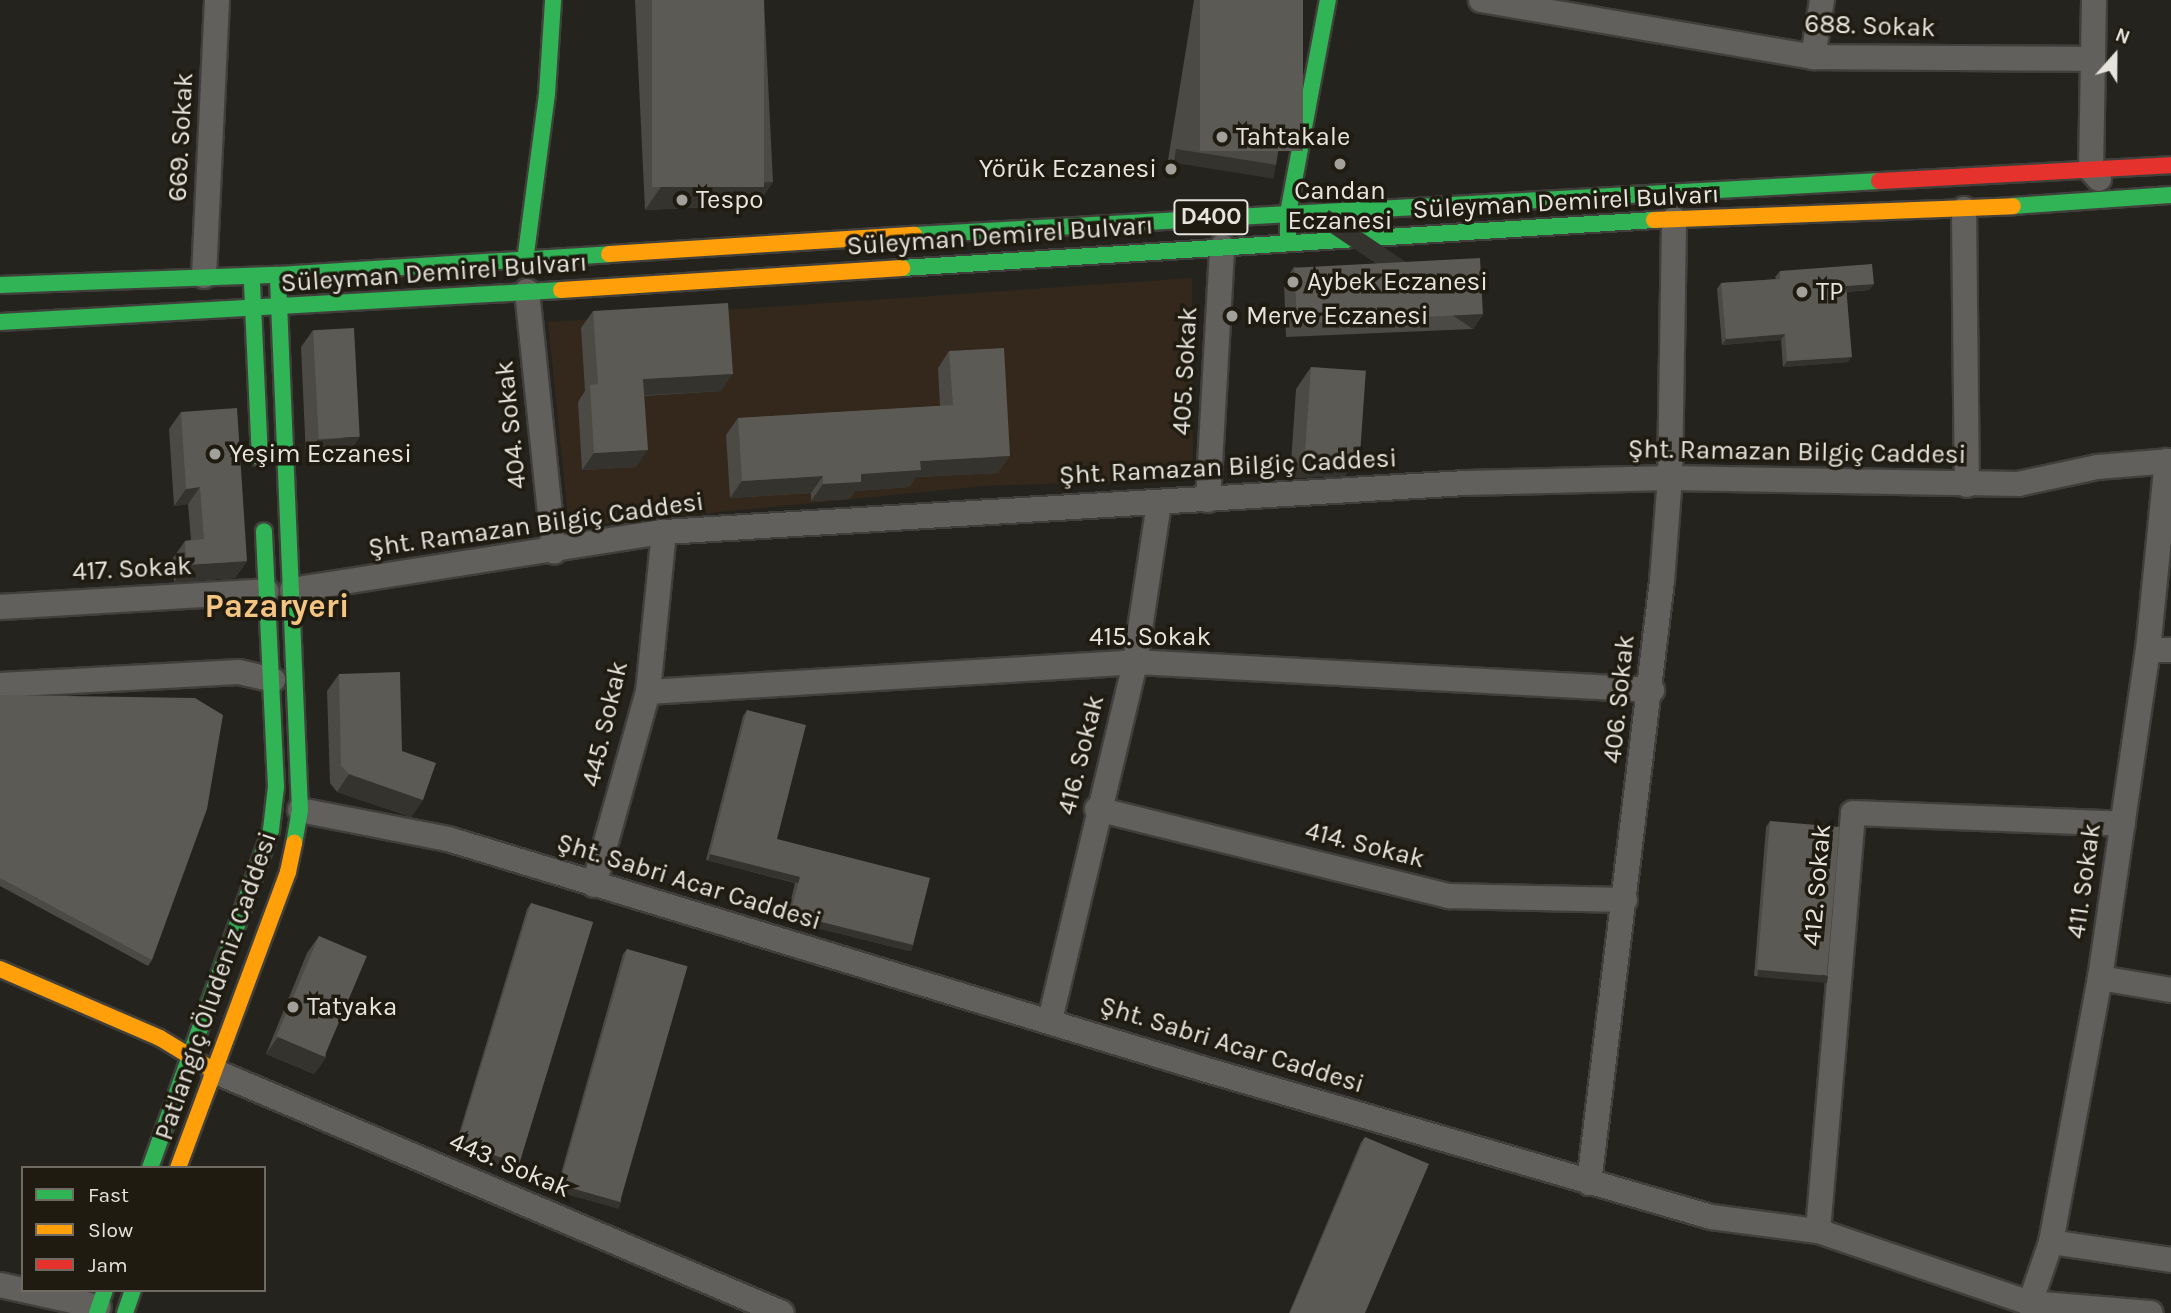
<!DOCTYPE html>
<meta charset="utf-8">
<style>
body{margin:0}
#map{position:relative;width:2171px;height:1313px;overflow:hidden;background:#24231e;font-family:Karla,sans-serif}
div>[style]{position:absolute}
[style*='--x']{left:calc(var(--x)*1px);top:calc(var(--y)*1px);width:calc(var(--w)*1px);rotate:calc(var(--a)*1deg)}
.education>*{inset:0;background:#34281d}
.roads{filter:drop-shadow(2px 0 #403f3b) drop-shadow(-2px 0 #403f3b) drop-shadow(0 2px #403f3b) drop-shadow(0 -2px #403f3b)}
.street>*{height:24px;margin:-12px;padding:0 12px;transform-origin:12px;border-radius:12px;background:#61605c}
.fast>*{height:16px;margin:-8px;padding:0 8px;transform-origin:8px;border-radius:8px;background:#30b455}
.slow>*{height:16px;margin:-8px;padding:0 8px;transform-origin:8px;border-radius:8px;background:#ff9f0a}
.jam>*{height:16px;margin:-8px;padding:0 8px;transform-origin:8px;border-radius:8px;background:#e5322d}
.wall>*{inset:0;background:#4b4a44}
.shaded-wall>*{inset:0;background:#34332e;transform-origin:0 0}
.building>*{inset:0;background:#5b5a55;transform-origin:0 0}
.dots>*{width:19px;height:19px;translate:-50% -50%;box-sizing:border-box;border:4px solid #1f1b11;border-radius:50%}
span{translate:-50% -50%;white-space:nowrap;text-align:center;line-height:1.15;-webkit-text-stroke:7px #1f1b11;paint-order:stroke}
.shield-label span{padding:2px 5px;background:#1f1b11;border:2px solid;border-radius:5px;-webkit-text-stroke-width:0}
.shield-label{font-size:24px;color:#e6e4dd;font-weight:700}
.street-label{font-size:26px;color:#e6e4dd}
.poi-label{font-size:26px;color:#e6e4dd}
.left{translate:0 -50%;text-align:left}
.right{translate:-100% -50%;text-align:right}
.district-label{font-size:33px;color:#f4c482;font-weight:700}
.legend{position:absolute;left:21px;top:1166px;width:245px;height:126px;box-sizing:border-box;background:#1f1b11;border:2px solid #6f6b63;margin:0;padding:9px 12px;list-style:none;font-size:21px;color:#e6e4dd}
.legend li{display:flex;align-items:center;gap:14px;height:35px}
.legend b{width:35px;border:2px solid #6f6b63}
.north{position:absolute;left:2080px;top:21px;width:70px;height:70px;-webkit-text-stroke:5px #1f1b11;paint-order:stroke;rotate:21deg;font-size:19px;font-weight:700;line-height:28px;text-align:center;color:#e6e4dd}
.north::after{content:'';display:block;margin:auto;width:24px;height:32px;background:#e6e4dd;clip-path:polygon(50% 0,100% 100%,50% 72%,0 100%)}
</style>
<div id="map">
<div class="education">
<div style="clip-path:polygon(1192px 278px,1193px 479px,984px 486px,569px 527px,548px 322px)"></div>
</div>
<div class="roads">
<div class="street">
<div style="--x:1481;--y:0;--w:337;--a:9.7"></div>
<div style="--x:1813;--y:57;--w:280;--a:0.4"></div>
<div style="--x:2094;--y:0;--w:170;--a:91"></div>
<div style="--x:2091;--y:170;--w:12;--a:48"></div>
<div style="--x:1813;--y:57;--w:58;--a:-81"></div>
<div style="--x:1964;--y:209;--w:276;--a:89.4"></div>
<div style="--x:204;--y:276;--w:276;--a:-87.3"></div>
<div style="--x:527;--y:291;--w:262;--a:84.1"></div>
<div style="--x:1208;--y:500;--w:254;--a:-86.8"></div>
<div style="--x:292;--y:590;--w:376;--a:-8.9"></div>
<div style="--x:664;--y:532;--w:803;--a:-3.5"></div>
<div style="--x:1466;--y:483;--w:204;--a:-1.4"></div>
<div style="--x:1670;--y:478;--w:348;--a:1"></div>
<div style="--x:2018;--y:484;--w:81;--a:-12.1"></div>
<div style="--x:2097;--y:467;--w:74;--a:-4.6"></div>
<div style="--x:0;--y:607;--w:267;--a:-3.4"></div>
<div style="--x:2148;--y:650;--w:23;--a:0"></div>
<div style="--x:0;--y:685;--w:239;--a:-3.1"></div>
<div style="--x:239;--y:672;--w:35;--a:13"></div>
<div style="--x:648;--y:692;--w:488;--a:-3.5"></div>
<div style="--x:1135;--y:662;--w:518;--a:3.1"></div>
<div style="--x:1097;--y:809;--w:363;--a:13.9"></div>
<div style="--x:1449;--y:896;--w:176;--a:1.3"></div>
<div style="--x:300;--y:810;--w:151;--a:11.1"></div>
<div style="--x:448;--y:839;--w:793;--a:16.93"></div>
<div style="--x:1207;--y:1070;--w:525;--a:16.26"></div>
<div style="--x:1711;--y:1217;--w:108;--a:7.5"></div>
<div style="--x:1818;--y:1231;--w:224;--a:18.8"></div>
<div style="--x:2030;--y:1303;--w:121;--a:4.7"></div>
<div style="--x:594;--y:885;--w:200;--a:-74.4"></div>
<div style="--x:648;--y:692;--w:161;--a:-84.3"></div>
<div style="--x:2100;--y:978;--w:72;--a:9.6"></div>
<div style="--x:1050;--y:1020;--w:368;--a:-76.6"></div>
<div style="--x:1135;--y:662;--w:161;--a:-81.4"></div>
<div style="--x:214;--y:1071;--w:617;--a:23.08"></div>
<div style="--x:1589;--y:1183;--w:606;--a:-83.09"></div>
<div style="--x:1662;--y:581;--w:103;--a:-85.6"></div>
<div style="--x:1670;--y:478;--w:259;--a:-89.1"></div>
<div style="--x:1818;--y:1231;--w:419;--a:-85.2"></div>
<div style="--x:1853;--y:813;--w:270;--a:2.3"></div>
<div style="--x:2051;--y:1242;--w:121;--a:8.5"></div>
<div style="--x:0;--y:1285;--w:101;--a:12.5"></div>
<div style="--x:2033;--y:1313;--w:10;--a:-107"></div>
<div style="--x:2030;--y:1303;--w:65;--a:-71"></div>
<div style="--x:2051;--y:1242;--w:269;--a:-79.5"></div>
<div style="--x:2100;--y:978;--w:331;--a:-81.7"></div>
<div style="--x:2148;--y:650;--w:190;--a:-84.3"></div>
</div>
<div class="fast">
<div style="--x:2013;--y:206;--w:158;--a:-4"></div>
<div style="--x:914;--y:235;--w:967;--a:-3.2"></div>
<div style="--x:1288;--y:241;--w:28;--a:-90"></div>
<div style="--x:1288;--y:213;--w:217;--a:-79.4"></div>
<div style="--x:525;--y:261;--w:168;--a:-82.5"></div>
<div style="--x:547;--y:94;--w:94;--a:-86.3"></div>
<div style="--x:902;--y:268;--w:754;--a:-3.65"></div>
<div style="--x:278;--y:279;--w:531;--a:87.63"></div>
<div style="--x:300;--y:810;--w:34;--a:100"></div>
<div style="--x:252;--y:283;--w:175;--a:87.4"></div>
<div style="--x:0;--y:285;--w:278;--a:-2.1"></div>
<div style="--x:278;--y:275;--w:332;--a:-3.6"></div>
<div style="--x:0;--y:322;--w:562;--a:-3.26"></div>
<div style="--x:150;--y:1168;--w:359;--a:-70.3"></div>
<div style="--x:271;--y:830;--w:43;--a:-83.4"></div>
<div style="--x:276;--y:787;--w:256;--a:-92.7"></div>
<div style="--x:97;--y:1313;--w:24;--a:-71"></div>
<div style="--x:125;--y:1313;--w:24;--a:-71"></div>
</div>
<div class="slow">
<div style="--x:1654;--y:220;--w:359;--a:-2.2"></div>
<div style="--x:609;--y:254;--w:306;--a:-3.6"></div>
<div style="--x:561;--y:290;--w:342;--a:-3.7"></div>
<div style="--x:0;--y:969;--w:174;--a:23.3"></div>
<div style="--x:160;--y:1038;--w:60;--a:31.3"></div>
<div style="--x:178;--y:1168;--w:316;--a:-69.6"></div>
<div style="--x:288;--y:872;--w:30;--a:-78"></div>
</div>
<div class="jam">
<div style="--x:1879;--y:181;--w:292;--a:-3.1"></div>
</div>
</div>
<div class="wall">
<div style="clip-path:polygon(635px 0,764px 0,773px 182px,757px 205px,645px 210px)"></div>
<div style="clip-path:polygon(1194px 0,1303px 0,1276px 165px,1268px 176px,1168px 160px)"></div>
<div style="clip-path:polygon(1294px 267px,1483px 314px,1473px 329px,1286px 337px,1284px 282px)"></div>
<div style="clip-path:polygon(1780px 271px,1874px 284px,1869px 290px,1847px 292px,1848px 362px,1783px 367px,1781px 340px,1722px 345px,1717px 289px,1721px 283px,1776px 279px,1775px 277px)"></div>
<div style="clip-path:polygon(593px 311px,721px 391px,644px 396px,636px 467px,582px 470px,578px 402px,585px 391px,581px 328px)"></div>
<div style="clip-path:polygon(313px 330px,348px 455px,306px 457px,301px 347px)"></div>
<div style="clip-path:polygon(949px 351px,998px 473px,916px 477px,909px 487px,855px 491px,849px 499px,811px 501px,811px 493px,730px 498px,726px 435px,738px 418px,940px 406px,938px 368px)"></div>
<div style="clip-path:polygon(1311px 367px,1360px 453px,1345px 476px,1290px 478px,1296px 389px)"></div>
<div style="clip-path:polygon(181px 412px,247px 561px,235px 578px,174px 582px,173px 558px,185px 541px,191px 540px,188px 504px,174px 506px,169px 429px)"></div>
<div style="clip-path:polygon(339px 674px,402px 751px,423px 800px,411px 817px,337px 792px,330px 783px,327px 691px)"></div>
<div style="clip-path:polygon(0 695px,152px 960px,148px 966px,0 886px)"></div>
<div style="clip-path:polygon(747px 710px,777px 839px,909px 951px,786px 920px,795px 883px,706px 860px,743px 716px)"></div>
<div style="clip-path:polygon(1770px 821px,1824px 982px,1754px 976px,1766px 827px)"></div>
<div style="clip-path:polygon(531px 903px,515px 1169px,454px 1150px,527px 909px)"></div>
<div style="clip-path:polygon(319px 936px,326px 1057px,314px 1074px,266px 1054px,307px 953px)"></div>
<div style="clip-path:polygon(627px 949px,621px 1202px,617px 1208px,556px 1191px,623px 954px)"></div>
<div style="clip-path:polygon(1365px 1137px,1365px 1313px,1289px 1313px,1361px 1142px)"></div>
</div>
<div class="shaded-wall">
<div style="left:1176px;top:149px;width:101px;height:14px;rotate:9deg"></div>
<div style="clip-path:polygon(773px 182px,757px 205px,645px 210px,661px 187px)"></div>
<div style="clip-path:polygon(1874px 284px,1869px 290px,1842px 292px,1846px 286px)"></div>
<div style="left:1483px;top:314px;width:18px;height:186px;rotate:124deg"></div>
<div style="clip-path:polygon(1785px 334px,1781px 340px,1722px 345px,1726px 339px)"></div>
<div style="clip-path:polygon(1852px 357px,1848px 362px,1783px 367px,1787px 361px)"></div>
<div style="clip-path:polygon(733px 374px,721px 391px,631px 396px,643px 379px)"></div>
<div style="clip-path:polygon(360px 437px,348px 455px,306px 457px,317px 440px)"></div>
<div style="clip-path:polygon(648px 450px,636px 467px,582px 470px,594px 453px)"></div>
<div style="clip-path:polygon(1360px 453px,1345px 476px,1290px 478px,1306px 456px)"></div>
<div style="clip-path:polygon(1010px 456px,998px 473px,916px 477px,909px 487px,855px 491px,849px 499px,811px 501px,823px 484px,861px 474px,920px 461px)"></div>
<div style="clip-path:polygon(823px 476px,811px 493px,730px 498px,742px 481px)"></div>
<div style="clip-path:polygon(200px 487px,188px 504px,174px 506px,186px 489px)"></div>
<div style="clip-path:polygon(247px 561px,235px 578px,174px 582px,186px 565px)"></div>
<div style="clip-path:polygon(349px 774px,423px 800px,411px 817px,337px 792px)"></div>
<div style="left:710px;top:854px;width:93px;height:7px;rotate:14deg"></div>
<div style="left:790px;top:914px;width:127px;height:7px;rotate:14deg"></div>
<div style="left:1758px;top:970px;width:70px;height:7px;rotate:5deg"></div>
<div style="clip-path:polygon(278px 1037px,326px 1057px,314px 1074px,266px 1054px)"></div>
<div style="left:458px;top:1144px;width:64px;height:7px;rotate:17deg"></div>
<div style="left:560px;top:1185px;width:63px;height:7px;rotate:16deg"></div>
</div>
<div class="building">
<div style="left:652px;top:0;width:112px;height:187px"></div>
<div style="left:1200px;top:0;width:103px;height:151px"></div>
<div style="left:1480px;top:258px;width:56px;height:186px;rotate:87deg"></div>
<div style="clip-path:polygon(1872px 264px,1874px 284px,1846px 286px,1852px 357px,1787px 361px,1785px 334px,1726px 339px,1721px 283px,1780px 279px,1780px 271px)"></div>
<div style="clip-path:polygon(728px 303px,733px 374px,643px 379px,648px 450px,594px 453px,590px 385px,598px 384px,593px 311px)"></div>
<div style="left:354px;top:328px;width:109px;height:41px;rotate:87deg"></div>
<div style="clip-path:polygon(1004px 348px,1010px 456px,920px 461px,921px 470px,861px 474px,861px 482px,823px 484px,823px 476px,742px 481px,738px 418px,953px 405px,949px 351px)"></div>
<div style="left:1311px;top:367px;width:55px;height:89px;rotate:4deg"></div>
<div style="clip-path:polygon(237px 408px,247px 561px,186px 565px,185px 541px,204px 539px,200px 487px,186px 489px,181px 412px)"></div>
<div style="clip-path:polygon(400px 672px,402px 751px,436px 763px,423px 800px,349px 774px,341px 766px,339px 674px)"></div>
<div style="clip-path:polygon(0 695px,195px 698px,223px 715px,207px 809px,152px 960px,0 878px)"></div>
<div style="clip-path:polygon(747px 710px,806px 725px,777px 839px,930px 878px,913px 945px,790px 914px,800px 877px,710px 854px)"></div>
<div style="left:1770px;top:821px;width:70px;height:149px;rotate:5deg"></div>
<div style="left:531px;top:903px;width:65px;height:252px;rotate:17deg"></div>
<div style="left:319px;top:936px;width:52px;height:109px;rotate:23deg"></div>
<div style="left:627px;top:949px;width:63px;height:245px;rotate:16deg"></div>
<div style="clip-path:polygon(1365px 1137px,1429px 1164px,1365px 1313px,1290px 1313px)"></div>
</div>
<div class="dots">
<div style="left:1222px;top:137px;background:#a2a09a"></div>
<div style="left:1340px;top:164px;background:#a2a09a"></div>
<div style="left:1171px;top:169px;background:#a2a09a"></div>
<div style="left:682px;top:200px;background:#a2a09a"></div>
<div style="left:1293px;top:282px;background:#a2a09a"></div>
<div style="left:1802px;top:292px;background:#a2a09a"></div>
<div style="left:1232px;top:316px;background:#a2a09a"></div>
<div style="left:215px;top:454px;background:#a2a09a"></div>
<div style="left:293px;top:1007px;background:#a2a09a"></div>
</div>
<div class="shield-label">
<span style="left:1211px;top:217px">D400</span>
</div>
<div class="street-label">
<span style="left:1870px;top:26px;rotate:2deg">688. Sokak</span>
<span style="left:181px;top:137px;rotate:-87deg">669. Sokak</span>
<span style="left:1566px;top:202px;rotate:-3deg">Süleyman Demirel Bulvarı</span>
<span style="left:1000px;top:236px;rotate:-4deg">Süleyman Demirel Bulvarı</span>
<span style="left:434px;top:273px;rotate:-4deg">Süleyman Demirel Bulvarı</span>
<span style="left:1185px;top:371px;rotate:-87deg">405. Sokak</span>
<span style="left:511px;top:425px;rotate:-96deg">404. Sokak</span>
<span style="left:1797px;top:452px;rotate:1deg">Şht. Ramazan Bilgiç Caddesi</span>
<span style="left:1228px;top:467px;rotate:-3deg">Şht. Ramazan Bilgiç Caddesi</span>
<span style="left:536px;top:525px;rotate:-8deg">Şht. Ramazan Bilgiç Caddesi</span>
<span style="left:132px;top:569px;rotate:-3deg">417. Sokak</span>
<span style="left:1150px;top:637px">415. Sokak</span>
<span style="left:1619px;top:699px;rotate:-84deg">406. Sokak</span>
<span style="left:605px;top:724px;rotate:-77deg">445. Sokak</span>
<span style="left:1081px;top:755px;rotate:-76deg">416. Sokak</span>
<span style="left:1365px;top:845px;rotate:14deg">414. Sokak</span>
<span style="left:2084px;top:881px;rotate:-82deg">411. Sokak</span>
<span style="left:689px;top:882px;rotate:17deg">Şht. Sabri Acar Caddesi</span>
<span style="left:1817px;top:885px;rotate:-85deg">412. Sokak</span>
<span style="left:216px;top:986px;rotate:-71deg">Patlangıç Öludeniz Caddesi</span>
<span style="left:1232px;top:1045px;rotate:17deg">Şht. Sabri Acar Caddesi</span>
<span style="left:510px;top:1165px;rotate:23deg">443. Sokak</span>
</div>
<div class="poi-label">
<span class="left" style="left:1236px;top:137px">Tahtakale</span>
<span class="right" style="left:1157px;top:169px">Yörük Eczanesi</span>
<span style="left:1340px;top:206px">Candan<br>Eczanesi</span>
<span class="left" style="left:696px;top:200px">Tespo</span>
<span class="left" style="left:1307px;top:282px">Aybek Eczanesi</span>
<span class="left" style="left:1816px;top:292px">TP</span>
<span class="left" style="left:1246px;top:316px">Merve Eczanesi</span>
<span class="left" style="left:229px;top:454px">Yeşim Eczanesi</span>
<span class="left" style="left:307px;top:1007px">Tatyaka</span>
</div>
<div class="district-label">
<span style="left:277px;top:607px">Pazaryeri</span>
</div>
<ul class="legend">
<li><b style="height:9px;background:#30b455"></b>Fast</li>
<li><b style="height:9px;background:#ff9f0a"></b>Slow</li>
<li><b style="height:9px;background:#e5322d"></b>Jam</li>
</ul>
<div class="north">N</div>
</div>
